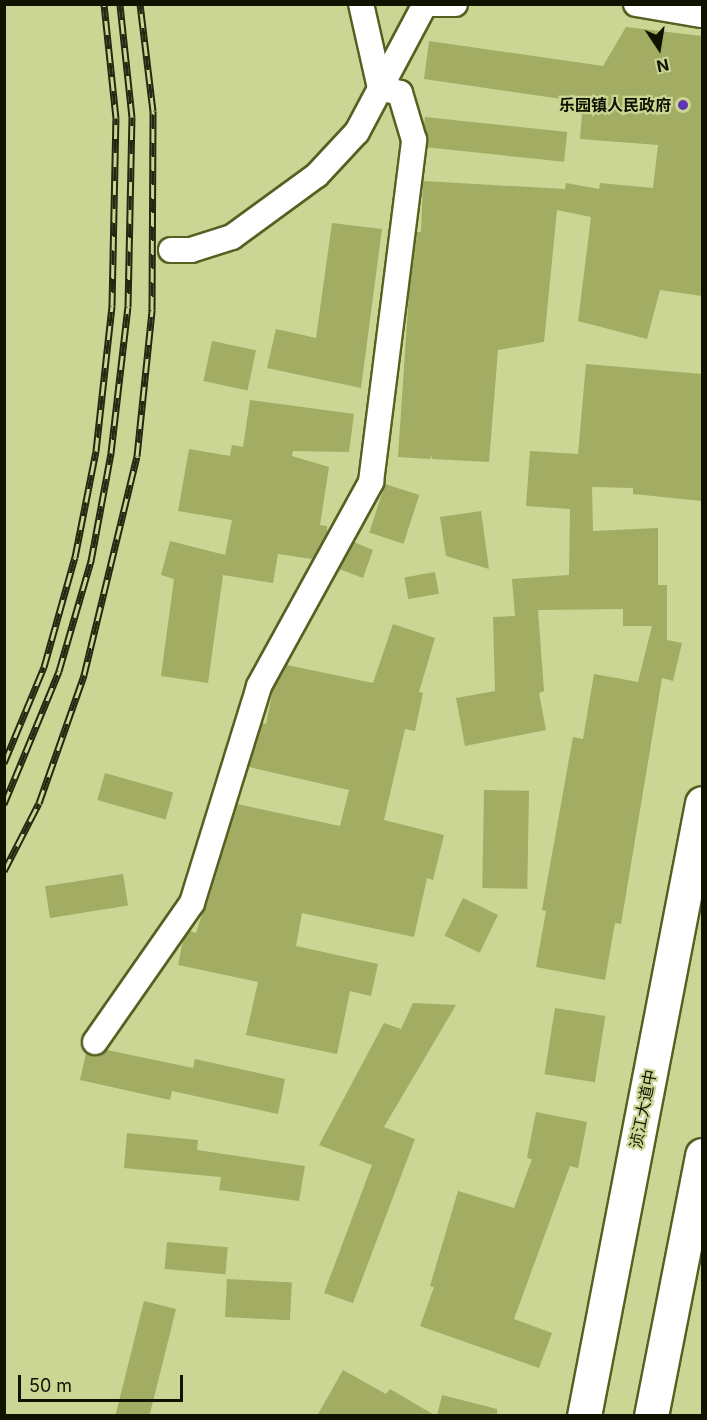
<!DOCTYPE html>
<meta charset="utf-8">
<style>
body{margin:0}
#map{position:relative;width:707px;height:1420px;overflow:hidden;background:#cbd594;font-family:Inter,"Noto Sans SC",sans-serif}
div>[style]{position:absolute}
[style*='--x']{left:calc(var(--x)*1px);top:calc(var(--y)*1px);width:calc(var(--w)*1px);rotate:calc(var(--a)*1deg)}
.building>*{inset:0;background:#a2ac63;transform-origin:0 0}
.roads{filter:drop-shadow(2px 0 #585f21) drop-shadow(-2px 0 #585f21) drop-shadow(0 2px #585f21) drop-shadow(0 -2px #585f21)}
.minor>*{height:24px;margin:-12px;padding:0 12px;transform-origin:12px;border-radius:12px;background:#fff}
.primary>*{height:33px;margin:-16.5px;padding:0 16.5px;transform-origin:16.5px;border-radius:16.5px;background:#fff}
.rail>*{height:7px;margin-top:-3.5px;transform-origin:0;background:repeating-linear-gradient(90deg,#cbd594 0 14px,#252810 0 28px);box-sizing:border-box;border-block:2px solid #252810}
.dots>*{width:16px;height:16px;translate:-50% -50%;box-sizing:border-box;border:3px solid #cbd594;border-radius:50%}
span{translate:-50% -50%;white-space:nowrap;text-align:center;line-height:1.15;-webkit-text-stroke:4.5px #cbd594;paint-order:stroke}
.poi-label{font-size:16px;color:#101300;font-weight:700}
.right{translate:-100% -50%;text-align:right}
.street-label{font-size:16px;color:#101300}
.frame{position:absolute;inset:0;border:6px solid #101300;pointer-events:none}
.north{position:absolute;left:629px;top:18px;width:60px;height:60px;-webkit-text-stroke:4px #cbd594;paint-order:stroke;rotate:168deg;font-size:16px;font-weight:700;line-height:24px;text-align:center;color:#101300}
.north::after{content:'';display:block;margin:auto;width:21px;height:27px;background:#101300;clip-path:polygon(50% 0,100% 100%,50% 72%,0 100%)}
.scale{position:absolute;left:18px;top:1375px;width:165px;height:27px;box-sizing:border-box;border:3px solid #101300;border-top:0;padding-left:8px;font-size:18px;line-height:21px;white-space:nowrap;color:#101300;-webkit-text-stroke:4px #cbd594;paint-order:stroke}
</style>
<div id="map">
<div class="building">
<div style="clip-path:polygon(626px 27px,702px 36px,702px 296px,660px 290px,647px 339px,578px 321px,591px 217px,557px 210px,544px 342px,498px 350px,489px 462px,432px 459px,431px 455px,430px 459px,398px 457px,409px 292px,417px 232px,421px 232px,423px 181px,565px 189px,566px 183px,599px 189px,600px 183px,653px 188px,658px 145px,580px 139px,583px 102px,424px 79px,429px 41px,603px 66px)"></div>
<div style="left:425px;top:117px;width:143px;height:30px;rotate:6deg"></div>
<div style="clip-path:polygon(332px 223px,382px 229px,361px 388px,267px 368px,276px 329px,316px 338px)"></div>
<div style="left:212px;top:341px;width:45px;height:41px;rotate:12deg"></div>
<div style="clip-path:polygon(586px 364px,702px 374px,702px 501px,633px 494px,633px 488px,592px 487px,593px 531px,658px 528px,658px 585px,667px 585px,667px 640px,682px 643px,673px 681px,662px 678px,621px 924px,615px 923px,605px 980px,536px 967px,546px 911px,542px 910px,573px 737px,583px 739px,594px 674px,638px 682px,652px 626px,623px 626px,623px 609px,538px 610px,544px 691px,539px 693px,546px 730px,465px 746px,456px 698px,495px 691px,493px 617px,515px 616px,512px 579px,569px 575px,570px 509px,526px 506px,530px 451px,578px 454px)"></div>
<div style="clip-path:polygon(250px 400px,354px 414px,349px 452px,293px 451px,292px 456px,329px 467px,320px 525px,327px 526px,327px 532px,312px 559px,278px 554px,273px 583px,223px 575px,208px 683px,161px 676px,174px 579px,161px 575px,170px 541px,225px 555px,232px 520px,178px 511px,189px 449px,230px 456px,232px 445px,243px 447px)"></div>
<div style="left:385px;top:484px;width:36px;height:51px;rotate:18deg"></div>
<div style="clip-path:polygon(481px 511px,489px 569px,446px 556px,440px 517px)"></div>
<div style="clip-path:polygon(354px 542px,373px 550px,363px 578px,339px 569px)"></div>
<div style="left:435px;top:572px;width:22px;height:31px;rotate:80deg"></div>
<div style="clip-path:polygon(393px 624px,435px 638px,419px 692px,423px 693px,415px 731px,405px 729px,384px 820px,444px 835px,433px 880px,427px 878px,414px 937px,302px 913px,296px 946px,378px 964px,371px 996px,350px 991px,337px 1054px,246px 1035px,258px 982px,178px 965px,183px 940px,190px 931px,196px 933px,237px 804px,340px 826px,349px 790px,249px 767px,262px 723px,266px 724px,273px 689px,287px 665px,373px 683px)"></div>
<div style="left:105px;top:773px;width:71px;height:28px;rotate:16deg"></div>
<div style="left:484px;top:790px;width:45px;height:98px;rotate:1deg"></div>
<div style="left:123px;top:874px;width:32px;height:79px;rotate:81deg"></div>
<div style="left:463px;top:898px;width:39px;height:42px;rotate:26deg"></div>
<div style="clip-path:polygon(413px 1003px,456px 1005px,384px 1127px,415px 1139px,353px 1303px,324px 1293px,372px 1165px,319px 1145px,384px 1023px,401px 1029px)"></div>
<div style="left:555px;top:1008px;width:51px;height:67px;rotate:9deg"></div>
<div style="clip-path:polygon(107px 1050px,193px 1068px,195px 1059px,285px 1079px,278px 1114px,172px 1091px,170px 1100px,80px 1080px,86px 1053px,94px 1056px)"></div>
<div style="clip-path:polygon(536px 1112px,587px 1122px,578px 1168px,570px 1166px,514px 1319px,552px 1333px,539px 1368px,420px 1326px,434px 1287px,430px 1286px,458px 1191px,514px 1208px,532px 1159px,527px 1158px)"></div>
<div style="clip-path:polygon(127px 1133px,198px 1140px,197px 1150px,305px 1166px,299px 1201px,219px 1190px,221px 1177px,124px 1168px)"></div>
<div style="left:167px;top:1242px;width:61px;height:27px;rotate:5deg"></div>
<div style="left:227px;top:1279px;width:65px;height:38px;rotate:3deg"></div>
<div style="left:144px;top:1301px;width:33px;height:119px;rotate:14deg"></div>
<div style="clip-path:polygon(343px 1370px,386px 1394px,390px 1389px,436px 1416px,317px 1416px)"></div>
<div style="clip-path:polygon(442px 1395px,497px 1409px,497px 1416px,437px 1416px)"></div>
</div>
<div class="roads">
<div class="minor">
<div style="--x:432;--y:4;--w:23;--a:0"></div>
<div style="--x:636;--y:4;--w:67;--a:9.5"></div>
<div style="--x:171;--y:250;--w:20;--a:0"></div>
<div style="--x:191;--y:250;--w:43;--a:-17.6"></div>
<div style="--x:232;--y:237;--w:105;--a:-36.1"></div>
<div style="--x:317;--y:175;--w:59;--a:-47.1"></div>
<div style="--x:357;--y:132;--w:145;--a:-62"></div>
<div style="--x:95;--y:1042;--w:169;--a:-55.1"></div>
<div style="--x:192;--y:903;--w:227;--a:-72.8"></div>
<div style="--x:259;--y:686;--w:233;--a:-61.2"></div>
<div style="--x:371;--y:482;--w:345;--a:-82.8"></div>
<div style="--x:414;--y:140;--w:49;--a:-106.6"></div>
<div style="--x:400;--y:93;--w:21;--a:-166"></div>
<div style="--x:380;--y:88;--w:86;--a:-102.7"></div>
</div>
<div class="primary">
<div style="--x:584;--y:1416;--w:624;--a:-79.1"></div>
<div style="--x:651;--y:1416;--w:266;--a:-78.9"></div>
</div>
</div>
<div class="rail">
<div style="--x:4;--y:763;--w:104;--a:-67.4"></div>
<div style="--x:44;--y:667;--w:114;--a:-74.3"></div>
<div style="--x:75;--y:557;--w:108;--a:-78.8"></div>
<div style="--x:96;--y:451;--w:146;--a:-83.7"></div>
<div style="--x:112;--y:306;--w:188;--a:-88.8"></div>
<div style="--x:116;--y:118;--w:115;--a:-96"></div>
<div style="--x:4;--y:804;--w:144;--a:-67.5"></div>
<div style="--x:59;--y:671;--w:115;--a:-73.8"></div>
<div style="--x:91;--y:561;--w:110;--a:-79.5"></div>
<div style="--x:111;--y:453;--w:147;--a:-83.4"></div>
<div style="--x:128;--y:307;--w:190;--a:-88.8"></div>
<div style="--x:132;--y:117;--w:114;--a:-96.1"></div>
<div style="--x:4;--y:871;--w:76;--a:-62.8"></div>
<div style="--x:39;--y:803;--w:136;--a:-70.6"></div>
<div style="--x:84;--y:675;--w:225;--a:-76.4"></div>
<div style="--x:137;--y:456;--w:147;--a:-84.1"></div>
<div style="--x:152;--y:310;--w:199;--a:-89.7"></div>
<div style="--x:153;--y:111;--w:108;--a:-96.9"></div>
</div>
<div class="dots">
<div style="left:683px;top:105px;background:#6135ad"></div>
</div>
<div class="poi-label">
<span class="right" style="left:671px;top:105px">乐园镇人民政府</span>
</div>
<div class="street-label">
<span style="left:643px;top:1109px;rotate:-79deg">浈江大道中</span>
</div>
<div class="frame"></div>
<div class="north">N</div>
<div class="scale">50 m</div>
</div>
